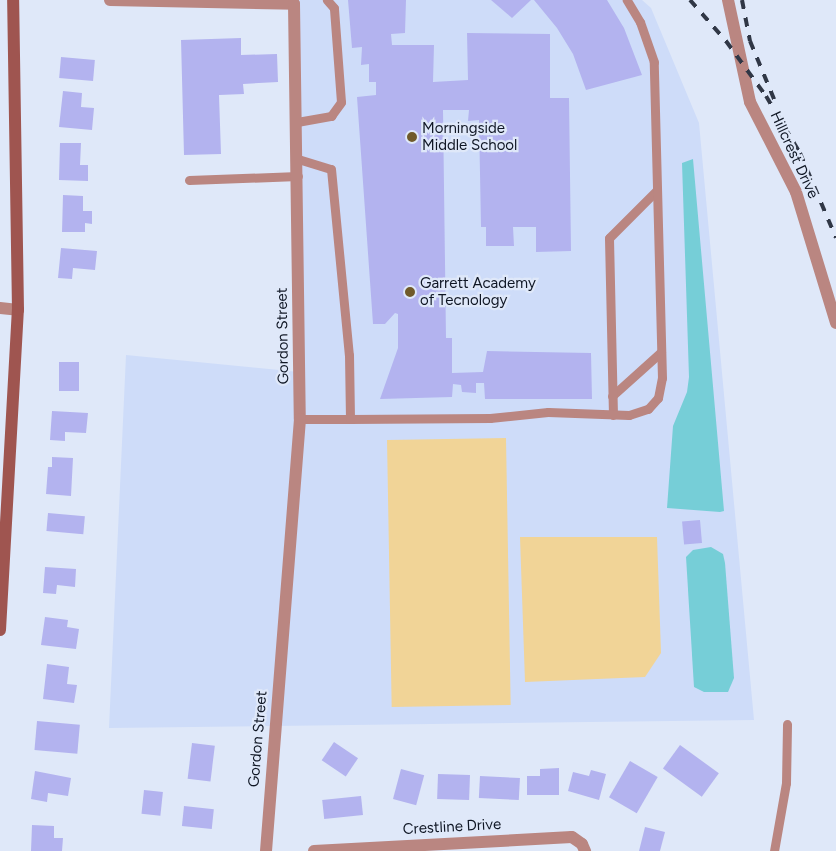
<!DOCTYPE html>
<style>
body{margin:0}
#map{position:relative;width:836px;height:851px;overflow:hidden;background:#dfe8f9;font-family:Figtree,sans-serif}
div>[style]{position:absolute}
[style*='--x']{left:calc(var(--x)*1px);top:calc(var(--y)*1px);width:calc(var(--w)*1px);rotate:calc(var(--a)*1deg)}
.built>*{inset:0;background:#cedcf9}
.green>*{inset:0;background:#f1d497;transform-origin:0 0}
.water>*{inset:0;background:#76ced7}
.building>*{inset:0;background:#b3b3ef;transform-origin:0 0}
.lane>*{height:9px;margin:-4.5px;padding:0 4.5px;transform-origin:4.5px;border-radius:4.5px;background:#ba8681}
.street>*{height:12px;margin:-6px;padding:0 6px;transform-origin:6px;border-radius:6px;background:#ba8681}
.secondary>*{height:12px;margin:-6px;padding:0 6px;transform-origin:6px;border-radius:6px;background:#9f5550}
.rail>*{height:4px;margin-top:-2px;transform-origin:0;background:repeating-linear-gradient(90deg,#303746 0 9px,transparent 0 18px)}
.dots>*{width:14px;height:14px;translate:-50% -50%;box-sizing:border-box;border:2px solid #dfe8f9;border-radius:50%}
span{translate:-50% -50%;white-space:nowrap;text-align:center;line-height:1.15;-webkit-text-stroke:4.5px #dfe8f9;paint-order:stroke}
.poi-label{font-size:15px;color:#0f1624}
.left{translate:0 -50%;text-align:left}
.street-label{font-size:15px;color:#0f1624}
</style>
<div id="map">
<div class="built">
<div style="clip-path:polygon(132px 0,642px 0,651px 8px,699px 123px,754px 720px,109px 728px,126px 355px,299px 372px,294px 5px)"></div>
</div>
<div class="green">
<div style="left:506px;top:438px;width:267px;height:119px;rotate:89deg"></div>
<div style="clip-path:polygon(520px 537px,657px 537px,661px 653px,645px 677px,525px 682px)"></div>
</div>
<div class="water">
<div style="clip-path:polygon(693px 159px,724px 511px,720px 512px,667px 508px,673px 426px,687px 392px,689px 377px,682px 163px)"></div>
<div style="clip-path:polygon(711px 547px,723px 554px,725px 563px,734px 678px,728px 692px,704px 692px,694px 687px,686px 557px,693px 550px)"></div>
</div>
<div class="building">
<div style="clip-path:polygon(348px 0,406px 0,405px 33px,391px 34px,392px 45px,434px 45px,433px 82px,468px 80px,467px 33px,550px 34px,550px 98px,569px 98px,571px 251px,536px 252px,536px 227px,513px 227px,514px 246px,486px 246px,486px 227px,481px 227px,479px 120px,468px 121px,469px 110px,443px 110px,446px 338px,452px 338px,452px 373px,483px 372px,487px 351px,591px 353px,592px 399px,485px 399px,484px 383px,476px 383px,476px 393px,462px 392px,461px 385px,453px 384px,452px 397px,380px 399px,398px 348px,398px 314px,395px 313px,385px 324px,373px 324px,357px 97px,376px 95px,376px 82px,369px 82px,369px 64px,361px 65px,362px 47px,352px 48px)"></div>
<div style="clip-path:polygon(491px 0,531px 0,512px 18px)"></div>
<div style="clip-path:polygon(534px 0,607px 0,624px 28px,642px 75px,586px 90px,573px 54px,557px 28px)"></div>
<div style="clip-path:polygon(241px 38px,241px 55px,277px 54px,278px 82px,243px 84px,244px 94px,219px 95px,221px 154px,184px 155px,181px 40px)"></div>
<div style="left:61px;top:57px;width:34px;height:21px;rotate:5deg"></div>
<div style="clip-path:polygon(63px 91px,82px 93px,81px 107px,94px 108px,92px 130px,59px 127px)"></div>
<div style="clip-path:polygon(60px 143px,81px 143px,80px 165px,88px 165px,88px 181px,59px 180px)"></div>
<div style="clip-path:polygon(63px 195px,83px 196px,83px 211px,92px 211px,92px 224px,85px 223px,85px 232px,62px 232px)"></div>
<div style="clip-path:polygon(61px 248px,97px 251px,95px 270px,73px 268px,72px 279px,58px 278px)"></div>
<div style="left:79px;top:362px;width:29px;height:20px;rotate:90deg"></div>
<div style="clip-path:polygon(52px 411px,88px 413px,86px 433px,65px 432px,65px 441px,50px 440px)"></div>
<div style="clip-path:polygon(52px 457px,73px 458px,71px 496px,46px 494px,48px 467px,52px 467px)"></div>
<div style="left:48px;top:513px;width:37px;height:18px;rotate:5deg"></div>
<div style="left:700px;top:520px;width:23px;height:18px;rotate:85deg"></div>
<div style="clip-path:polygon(45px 567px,76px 569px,75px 587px,57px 585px,56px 594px,43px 593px)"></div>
<div style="clip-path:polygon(45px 617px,68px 620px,67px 627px,79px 629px,76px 649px,41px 645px)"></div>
<div style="clip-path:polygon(47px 664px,69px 667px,67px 684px,77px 685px,74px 703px,43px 699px)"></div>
<div style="left:37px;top:721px;width:43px;height:29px;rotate:5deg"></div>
<div style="left:334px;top:742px;width:29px;height:22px;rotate:34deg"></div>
<div style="left:192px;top:743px;width:23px;height:36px;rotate:7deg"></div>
<div style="left:680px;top:745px;width:48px;height:29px;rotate:36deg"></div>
<div style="left:630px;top:761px;width:32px;height:42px;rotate:30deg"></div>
<div style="clip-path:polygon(559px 768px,559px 795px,527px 795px,527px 776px,540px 776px,540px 769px)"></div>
<div style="left:401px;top:769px;width:24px;height:31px;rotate:15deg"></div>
<div style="clip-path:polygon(591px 770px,606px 774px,599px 800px,568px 791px,573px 772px,589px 776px)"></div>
<div style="clip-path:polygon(35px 771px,71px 778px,68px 796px,48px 793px,47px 802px,31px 799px)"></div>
<div style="left:438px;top:774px;width:32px;height:25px;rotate:2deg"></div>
<div style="left:480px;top:776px;width:40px;height:22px;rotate:3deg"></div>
<div style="left:144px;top:790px;width:19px;height:24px;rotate:6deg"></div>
<div style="left:361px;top:796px;width:19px;height:39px;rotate:84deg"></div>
<div style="left:184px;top:806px;width:30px;height:20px;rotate:6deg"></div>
<div style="clip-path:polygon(32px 825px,54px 826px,54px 838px,63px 838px,62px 851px,31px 851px)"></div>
<div style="clip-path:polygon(645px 827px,665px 832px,660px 851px,639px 851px)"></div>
</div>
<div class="lane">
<div style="--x:297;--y:122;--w:35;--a:-10"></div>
<div style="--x:331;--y:116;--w:17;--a:-54"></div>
<div style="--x:341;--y:102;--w:94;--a:-94.3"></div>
<div style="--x:334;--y:8;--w:11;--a:-131"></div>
<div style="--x:298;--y:159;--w:34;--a:17"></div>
<div style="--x:331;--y:169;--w:187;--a:84.5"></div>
<div style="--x:349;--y:355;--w:64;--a:89.1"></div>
<div style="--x:350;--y:419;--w:50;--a:180"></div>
<div style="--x:189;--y:180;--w:109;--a:-2.1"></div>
<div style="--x:612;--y:396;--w:66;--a:-41.9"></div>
<div style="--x:613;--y:415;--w:177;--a:-91.3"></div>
<div style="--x:609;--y:238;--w:68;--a:-45"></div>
<div style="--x:350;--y:419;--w:140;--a:-0.4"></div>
<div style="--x:490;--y:418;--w:58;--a:-5.9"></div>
<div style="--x:548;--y:412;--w:81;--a:2.1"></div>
<div style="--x:629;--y:415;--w:20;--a:-18"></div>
<div style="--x:648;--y:409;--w:15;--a:-48"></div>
<div style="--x:658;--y:398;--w:20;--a:-79"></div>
<div style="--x:662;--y:378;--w:316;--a:-91.5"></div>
<div style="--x:654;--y:62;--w:42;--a:-109.3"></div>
<div style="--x:640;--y:22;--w:26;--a:-121"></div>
<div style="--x:774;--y:851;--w:69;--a:-80"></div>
<div style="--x:786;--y:783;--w:59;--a:-89"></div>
</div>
<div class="street">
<div style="--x:110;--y:0;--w:184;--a:1.2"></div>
<div style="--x:294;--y:4;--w:415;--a:89.2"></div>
<div style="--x:300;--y:419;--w:433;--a:94.5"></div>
<div style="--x:728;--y:0;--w:104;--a:77.8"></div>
<div style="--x:750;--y:102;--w:101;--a:62.9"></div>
<div style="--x:796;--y:192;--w:137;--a:73"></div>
<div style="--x:0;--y:308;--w:18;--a:6"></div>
<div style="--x:314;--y:851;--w:258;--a:-3.1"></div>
<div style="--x:572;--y:837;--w:12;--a:35"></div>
<div style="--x:582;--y:844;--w:8;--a:67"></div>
</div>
<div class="secondary">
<div style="--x:0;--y:630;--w:321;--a:-86.8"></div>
<div style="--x:18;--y:310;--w:310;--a:-90.9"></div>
</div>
<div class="rail">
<div style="--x:690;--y:0;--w:55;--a:48.7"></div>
<div style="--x:726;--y:41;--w:68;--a:54"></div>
<div style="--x:766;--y:96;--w:66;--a:59.2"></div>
<div style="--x:800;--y:153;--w:92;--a:67"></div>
<div style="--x:742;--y:0;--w:42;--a:79"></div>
<div style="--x:750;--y:41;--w:63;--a:67.5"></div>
</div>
<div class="dots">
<div style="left:412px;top:137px;background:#705a2a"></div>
<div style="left:410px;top:292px;background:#705a2a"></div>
</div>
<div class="poi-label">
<span class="left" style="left:422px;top:137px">Morningside<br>Middle School</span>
<span class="left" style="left:420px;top:292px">Garrett Academy<br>of Tecnology</span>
</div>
<div class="street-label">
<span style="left:794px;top:155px;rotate:65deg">Hillcrest Drive</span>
<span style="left:283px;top:336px;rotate:-91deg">Gordon Street</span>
<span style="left:258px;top:739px;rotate:-85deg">Gordon Street</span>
<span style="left:452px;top:827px;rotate:-3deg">Crestline Drive</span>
</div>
</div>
